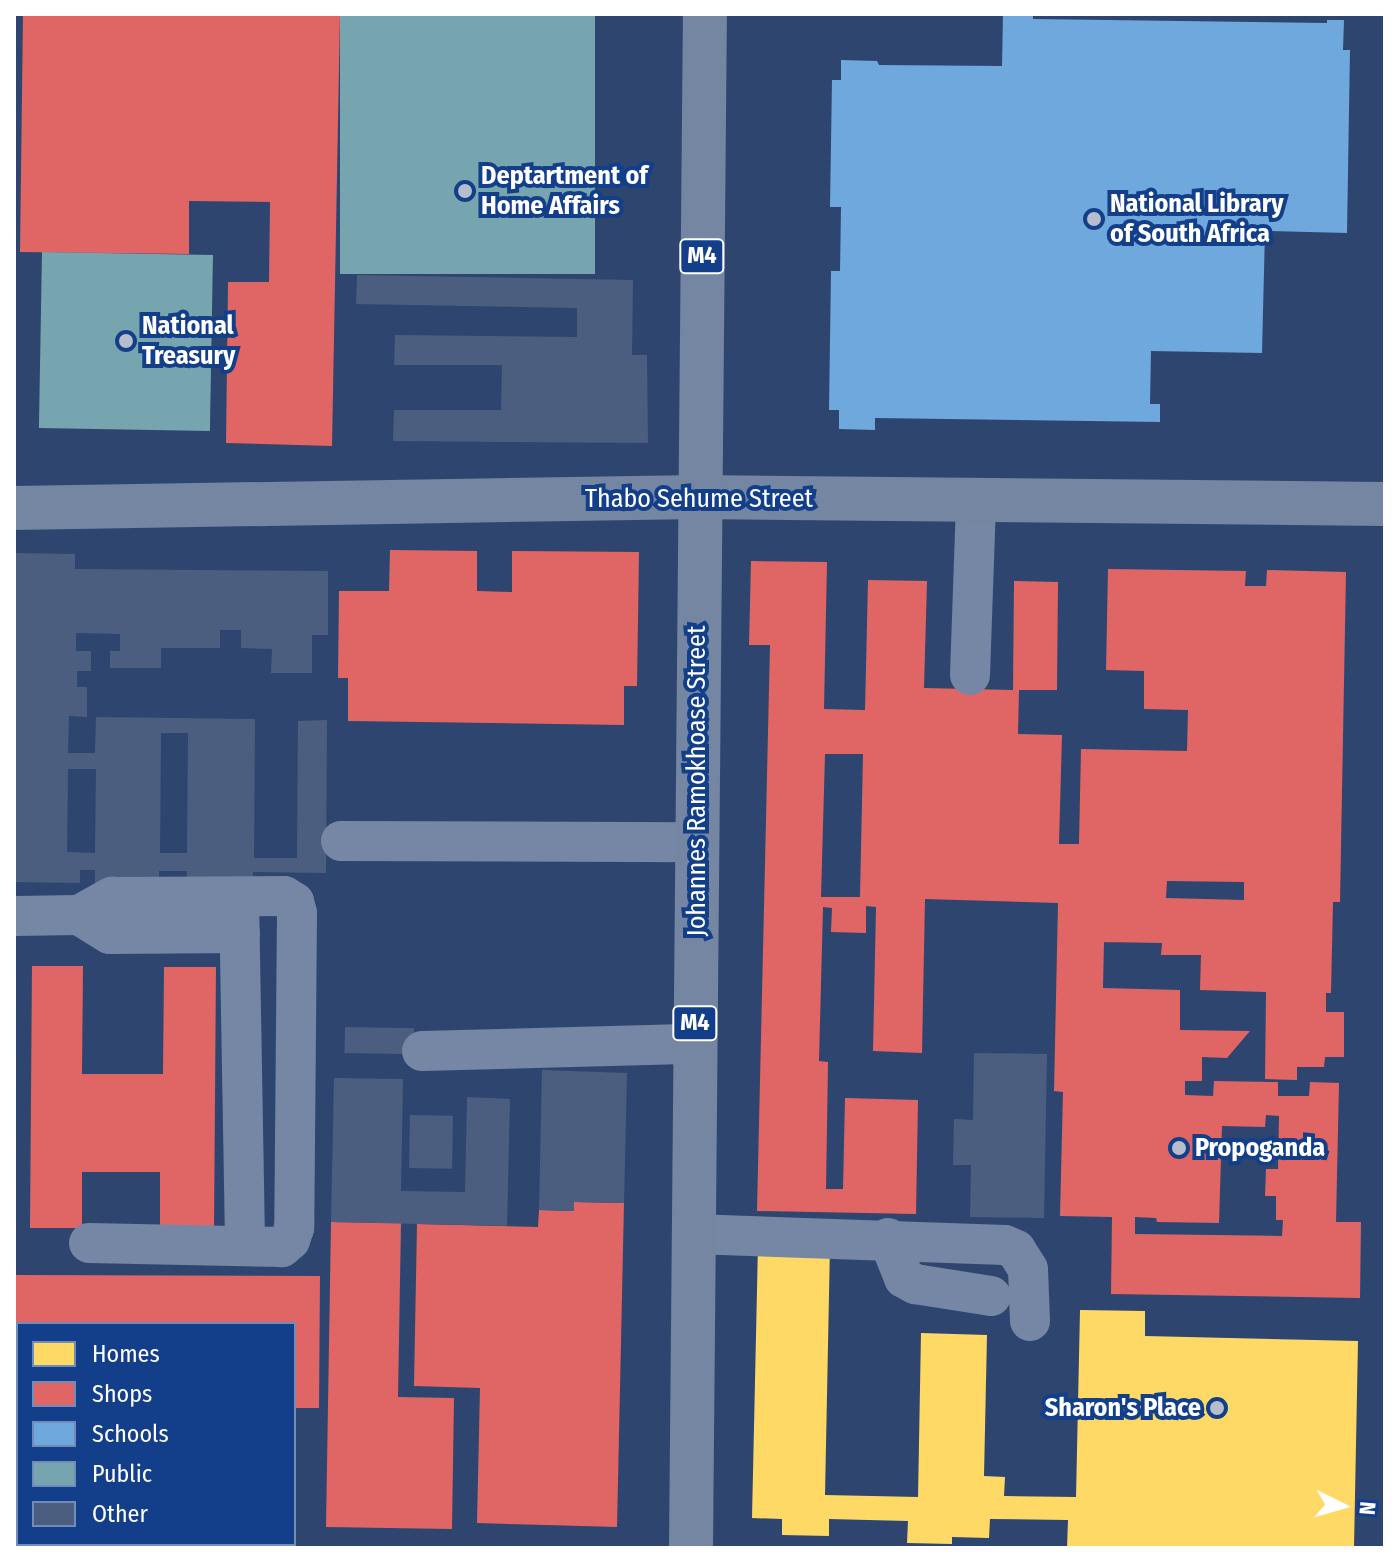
<!DOCTYPE html>
<style>
body{margin:0}
#map{position:relative;width:1399px;height:1562px;overflow:hidden;background:#2e466f;font-family:"Fira Sans Condensed",sans-serif}
div>[style]{position:absolute}
[style*='--x']{left:calc(var(--x)*1px);top:calc(var(--y)*1px);width:calc(var(--w)*1px);rotate:calc(var(--a)*1deg)}
.homes>*{inset:0;background:#ffd966}
.shops>*{inset:0;background:#e06666}
.schools>*{inset:0;background:#6fa8dc}
.public>*{inset:0;background:#76a5af;transform-origin:0 0}
.building>*{inset:0;background:#4b5e7f;transform-origin:0 0}
.minor>*{height:40px;margin:-20px;padding:0 20px;transform-origin:20px;border-radius:20px;background:#7587a4}
.major>*{height:44px;margin:-22px;padding:0 22px;transform-origin:22px;border-radius:22px;background:#7486a1}
.dots>*{width:22px;height:22px;translate:-50% -50%;box-sizing:border-box;border:4px solid #133f8a;border-radius:50%}
span{translate:-50% -50%;white-space:nowrap;text-align:center;line-height:1.15;-webkit-text-stroke:8px #133f8a;paint-order:stroke}
.shield-label span{padding:2px 6px;background:#133f8a;border:2px solid;border-radius:6px;-webkit-text-stroke-width:0}
.shield-label{font-size:24px;color:#fff;font-weight:700}
.poi-label{font-size:26px;color:#fff;font-weight:700}
.left{translate:0 -50%;text-align:left}
.right{translate:-100% -50%;text-align:right}
.street-label{font-size:26px;color:#fff}
.frame{position:absolute;inset:0;border:16px solid #fff;pointer-events:none}
.legend{position:absolute;left:16px;top:1322px;width:280px;height:224px;box-sizing:border-box;background:#133f8a;border:2px solid #718cb9;margin:0;padding:10px 14px;list-style:none;font-size:24px;color:#fff}
.legend li{display:flex;align-items:center;gap:16px;height:40px}
.legend b{width:40px;border:2px solid #718cb9}
.north{position:absolute;left:1303px;top:1466px;width:80px;height:80px;-webkit-text-stroke:6px #133f8a;paint-order:stroke;rotate:95deg;font-size:22px;font-weight:700;line-height:32px;text-align:center;color:#fff}
.north::after{content:'';display:block;margin:auto;width:28px;height:36px;background:#fff;clip-path:polygon(50% 0,100% 100%,50% 72%,0 100%)}
</style>
<div id="map">
<div class="homes">
<div style="clip-path:polygon(758px 1244px,830px 1245px,825px 1495px,918px 1497px,921px 1333px,987px 1335px,984px 1476px,1005px 1477px,1004px 1496px,1076px 1497px,1080px 1310px,1145px 1311px,1145px 1336px,1358px 1341px,1354px 1548px,1067px 1548px,1068px 1520px,990px 1519px,989px 1538px,952px 1537px,952px 1544px,907px 1543px,908px 1521px,829px 1519px,829px 1536px,782px 1535px,782px 1519px,752px 1518px)"></div>
</div>
<div class="shops">
<div style="clip-path:polygon(23px 14px,340px 14px,332px 446px,226px 443px,228px 282px,269px 282px,270px 202px,189px 201px,189px 254px,20px 252px)"></div>
<div style="clip-path:polygon(390px 550px,477px 551px,477px 591px,512px 592px,512px 551px,639px 552px,637px 686px,624px 686px,624px 725px,348px 721px,348px 678px,338px 678px,339px 591px,389px 591px)"></div>
<div style="clip-path:polygon(evenodd,751px 561px,827px 562px,824px 709px,865px 710px,868px 580px,927px 581px,924px 688px,1013px 690px,1014px 581px,1058px 582px,1057px 690px,1019px 690px,1018px 734px,1062px 735px,1059px 844px,1079px 844px,1081px 749px,1187px 751px,1188px 710px,1144px 709px,1144px 671px,1106px 670px,1108px 569px,1246px 571px,1245px 586px,1266px 586px,1267px 570px,1346px 572px,1340px 902px,1333px 902px,1331px 993px,1326px 993px,1326px 1012px,1344px 1012px,1344px 1057px,1325px 1057px,1324px 1067px,1297px 1067px,1297px 1080px,1265px 1079px,1266px 992px,1200px 990px,1201px 955px,1161px 955px,1162px 943px,1104px 942px,1103px 988px,1180px 990px,1180px 1030px,1250px 1031px,1227px 1058px,1202px 1057px,1202px 1081px,1185px 1081px,1185px 1095px,1213px 1096px,1214px 1081px,1278px 1082px,1278px 1096px,1309px 1096px,1310px 1082px,1339px 1083px,1336px 1222px,1361px 1222px,1360px 1298px,1111px 1294px,1112px 1217px,1060px 1216px,1063px 1092px,1054px 1091px,1058px 903px,925px 899px,922px 1053px,873px 1051px,876px 907px,866px 906px,866px 933px,831px 932px,832px 908px,823px 907px,819px 1061px,828px 1062px,826px 1189px,843px 1189px,845px 1098px,918px 1100px,916px 1214px,757px 1211px,770px 645px,749px 645px,751px 561px,825px 754px,863px 754px,860px 897px,821px 897px,825px 754px,751px 561px,1167px 881px,1244px 882px,1244px 900px,1166px 898px,1167px 881px,751px 561px,1266px 1115px,1279px 1116px,1278px 1169px,1266px 1169px,1265px 1196px,1276px 1196px,1276px 1220px,1283px 1220px,1282px 1236px,1135px 1234px,1135px 1217px,1156px 1218px,1157px 1222px,1219px 1223px,1222px 1126px,1265px 1127px,1266px 1115px)"></div>
<div style="clip-path:polygon(32px 966px,83px 966px,82px 1074px,163px 1074px,164px 967px,216px 967px,214px 1230px,160px 1229px,160px 1172px,82px 1172px,82px 1228px,30px 1228px)"></div>
<div style="clip-path:polygon(574px 1202px,624px 1203px,617px 1527px,477px 1523px,480px 1388px,414px 1386px,417px 1224px,538px 1227px,539px 1210px,574px 1211px)"></div>
<div style="clip-path:polygon(331px 1222px,401px 1223px,398px 1397px,454px 1398px,452px 1529px,326px 1527px)"></div>
<div style="clip-path:polygon(14px 1275px,320px 1276px,319px 1408px,294px 1408px,294px 1324px,18px 1324px,18px 1542px,14px 1542px)"></div>
</div>
<div class="schools">
<div style="clip-path:polygon(1003px 14px,1033px 15px,1033px 19px,1327px 23px,1327px 20px,1344px 20px,1343px 50px,1350px 50px,1347px 233px,1265px 231px,1262px 353px,1151px 351px,1150px 404px,1160px 404px,1160px 422px,875px 418px,875px 430px,839px 429px,839px 410px,829px 410px,831px 271px,840px 271px,841px 207px,830px 207px,832px 80px,841px 80px,841px 60px,877px 61px,879px 65px,1002px 66px)"></div>
</div>
<div class="public">
<div style="left:340px;top:14px;width:255px;height:260px"></div>
<div style="left:42px;top:252px;width:171px;height:176px;rotate:1deg"></div>
</div>
<div class="building">
<div style="clip-path:polygon(357px 275px,633px 280px,632px 355px,647px 355px,648px 443px,393px 441px,394px 410px,501px 410px,502px 365px,394px 365px,395px 335px,577px 337px,577px 308px,356px 304px)"></div>
<div style="clip-path:polygon(evenodd,14px 553px,75px 554px,75px 569px,328px 571px,328px 635px,312px 635px,312px 673px,271px 673px,272px 649px,241px 648px,241px 630px,220px 630px,220px 648px,161px 648px,161px 668px,110px 668px,110px 651px,120px 651px,120px 634px,76px 633px,76px 651px,91px 651px,91px 671px,77px 671px,77px 687px,87px 687px,87px 717px,69px 716px,68px 753px,95px 753px,96px 717px,255px 719px,254px 858px,297px 858px,298px 721px,327px 720px,326px 873px,253px 872px,253px 885px,186px 885px,187px 871px,159px 871px,159px 883px,95px 883px,95px 870px,80px 870px,80px 883px,14px 882px,14px 553px,161px 733px,188px 733px,187px 853px,160px 853px,161px 733px,14px 553px,68px 769px,96px 769px,95px 853px,67px 852px,68px 769px)"></div>
<div style="left:345px;top:1027px;width:69px;height:26px;rotate:1deg"></div>
<div style="clip-path:polygon(974px 1053px,1047px 1054px,1044px 1218px,970px 1217px,971px 1165px,953px 1165px,954px 1119px,973px 1120px)"></div>
<div style="clip-path:polygon(542px 1070px,627px 1073px,624px 1203px,574px 1202px,574px 1211px,539px 1210px)"></div>
<div style="clip-path:polygon(334px 1078px,403px 1079px,401px 1191px,465px 1192px,467px 1097px,510px 1099px,507px 1226px,331px 1222px)"></div>
<div style="left:410px;top:1115px;width:43px;height:53px;rotate:1deg"></div>
</div>
<div class="minor">
<div style="--x:970;--y:675;--w:175;--a:-88"></div>
<div style="--x:341;--y:841;--w:355;--a:0.2"></div>
<div style="--x:239;--y:897;--w:349;--a:89"></div>
<div style="--x:79;--y:915;--w:36;--a:32"></div>
<div style="--x:110;--y:934;--w:130;--a:-0.4"></div>
<div style="--x:14;--y:916;--w:65;--a:-0.9"></div>
<div style="--x:79;--y:915;--w:38;--a:-29"></div>
<div style="--x:112;--y:897;--w:172;--a:-0.3"></div>
<div style="--x:284;--y:896;--w:12;--a:31"></div>
<div style="--x:294;--y:902;--w:11;--a:75"></div>
<div style="--x:297;--y:913;--w:315;--a:90.5"></div>
<div style="--x:294;--y:1228;--w:13;--a:108"></div>
<div style="--x:290;--y:1240;--w:11;--a:139"></div>
<div style="--x:282;--y:1247;--w:193;--a:-178.8"></div>
<div style="--x:422;--y:1051;--w:273;--a:-1.5"></div>
<div style="--x:693;--y:1234;--w:312;--a:2"></div>
<div style="--x:1005;--y:1245;--w:12;--a:24"></div>
<div style="--x:1016;--y:1250;--w:22;--a:58"></div>
<div style="--x:1028;--y:1269;--w:52;--a:87.8"></div>
<div style="--x:888;--y:1238;--w:43;--a:68.2"></div>
<div style="--x:904;--y:1278;--w:13;--a:29"></div>
<div style="--x:915;--y:1284;--w:77;--a:9"></div>
</div>
<div class="major">
<div style="--x:14;--y:508;--w:685;--a:-0.92"></div>
<div style="--x:699;--y:497;--w:686;--a:0.58"></div>
<div style="--x:691;--y:1548;--w:1534;--a:-89.48"></div>
</div>
<div class="dots">
<div style="left:465px;top:191px;background:#b6becd"></div>
<div style="left:1094px;top:219px;background:#b6becd"></div>
<div style="left:126px;top:341px;background:#b6becd"></div>
<div style="left:1179px;top:1148px;background:#b6becd"></div>
<div style="left:1217px;top:1408px;background:#b6becd"></div>
</div>
<div class="shield-label">
<span style="left:702px;top:256px">M4</span>
<span style="left:695px;top:1023px">M4</span>
</div>
<div class="poi-label">
<span class="left" style="left:481px;top:191px">Deptartment of<br>Home Affairs</span>
<span class="left" style="left:1110px;top:219px">National Library<br>of South Africa</span>
<span class="left" style="left:142px;top:341px">National<br>Treasury</span>
<span class="left" style="left:1195px;top:1148px">Propoganda</span>
<span class="right" style="left:1201px;top:1408px">Sharon's Place</span>
</div>
<div class="street-label">
<span style="left:699px;top:499px">Thabo Sehume Street</span>
<span style="left:697px;top:781px;rotate:-90deg">Johannes Ramokhoase Street</span>
</div>
<div class="frame"></div>
<ul class="legend">
<li><b style="height:22px;background:#ffd966"></b>Homes</li>
<li><b style="height:22px;background:#e06666"></b>Shops</li>
<li><b style="height:22px;background:#6fa8dc"></b>Schools</li>
<li><b style="height:22px;background:#76a5af"></b>Public</li>
<li><b style="height:22px;background:#4b5e7f"></b>Other</li>
</ul>
<div class="north">N</div>
</div>
